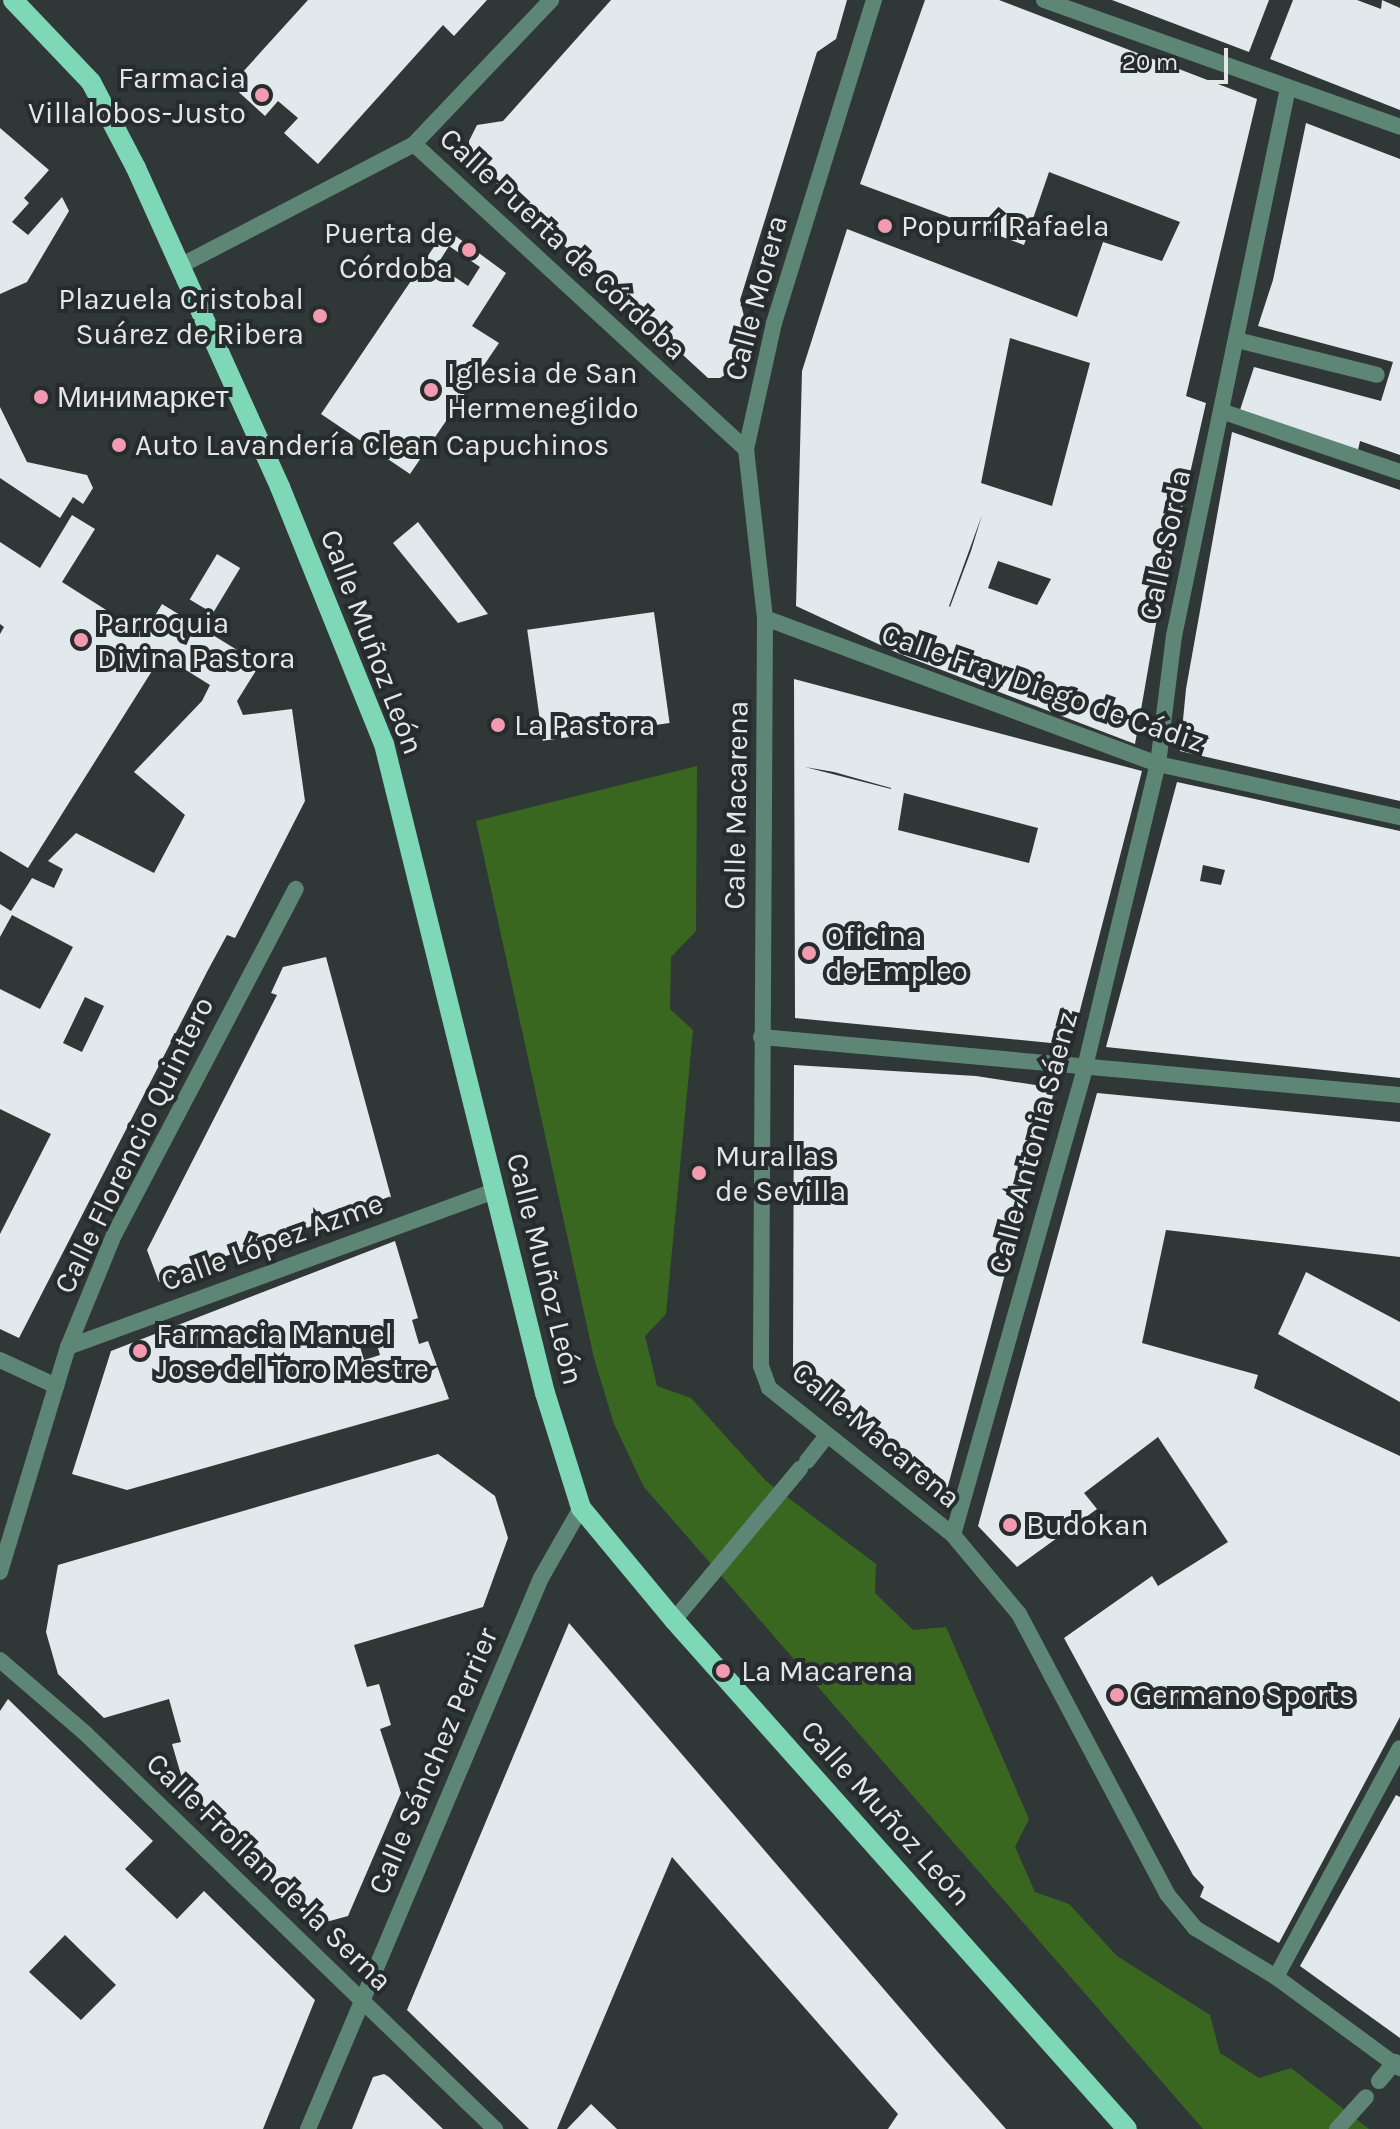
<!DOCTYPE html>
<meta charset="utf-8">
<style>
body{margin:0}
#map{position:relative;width:1400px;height:2129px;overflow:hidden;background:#303737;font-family:Karla,sans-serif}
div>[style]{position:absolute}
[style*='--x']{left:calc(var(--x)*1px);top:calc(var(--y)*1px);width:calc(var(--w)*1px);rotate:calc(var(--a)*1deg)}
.green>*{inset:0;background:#3a6720}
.building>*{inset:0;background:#e2e9ec;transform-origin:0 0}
.street>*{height:16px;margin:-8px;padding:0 8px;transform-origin:8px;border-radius:8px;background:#5d8676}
.primary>*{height:20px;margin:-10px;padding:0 10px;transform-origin:10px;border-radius:10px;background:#7ed7b7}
.dots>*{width:22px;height:22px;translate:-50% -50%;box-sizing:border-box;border:4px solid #262c2d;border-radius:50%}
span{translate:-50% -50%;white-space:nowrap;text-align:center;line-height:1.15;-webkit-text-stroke:8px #262c2d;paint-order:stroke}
.poi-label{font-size:30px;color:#e3e7e7}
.right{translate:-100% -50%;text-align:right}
.left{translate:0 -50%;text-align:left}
.street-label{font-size:30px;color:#e3e7e7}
.scale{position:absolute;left:1108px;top:48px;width:120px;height:36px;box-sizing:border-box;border:4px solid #e3e7e7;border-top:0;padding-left:10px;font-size:24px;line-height:28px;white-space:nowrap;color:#e3e7e7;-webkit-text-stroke:6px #262c2d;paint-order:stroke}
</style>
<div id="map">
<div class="green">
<div style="clip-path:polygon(697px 766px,696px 931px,671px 957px,670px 1009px,693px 1030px,666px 1314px,645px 1336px,657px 1386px,691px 1398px,766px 1481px,876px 1564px,875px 1593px,913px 1630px,946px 1627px,1029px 1819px,1015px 1847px,1035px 1892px,1069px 1904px,1117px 1956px,1210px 2015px,1220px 2053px,1259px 2078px,1291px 2068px,1369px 2129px,1203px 2129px,644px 1487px,614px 1424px,594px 1358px,476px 821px)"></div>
</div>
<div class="building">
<div style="clip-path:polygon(308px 0,487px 0,454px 36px,443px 25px,318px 164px,284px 133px,298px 118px,278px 101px,265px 116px,231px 85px)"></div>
<div style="clip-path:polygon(611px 0,847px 0,836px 39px,817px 52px,740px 300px,747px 329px,735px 368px,720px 378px,708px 378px,470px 159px,469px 141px,477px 125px,503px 121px)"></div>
<div style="clip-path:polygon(evenodd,925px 0,999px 0,1257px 99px,1186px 396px,1206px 403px,1157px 618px,1135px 744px,900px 654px,796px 606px,802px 371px,847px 229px,1077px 317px,1103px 242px,1162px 261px,1180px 222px,1049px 172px,1024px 245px,860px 184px,925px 0,1010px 338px,1090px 363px,1052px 506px,981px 483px,1010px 338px,925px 0,982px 515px,971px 551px,950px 607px,949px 606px,982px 515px,925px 0,998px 561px,1051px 579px,1037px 605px,988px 588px,998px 561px)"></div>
<div style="clip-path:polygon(1112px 0,1269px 0,1249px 52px)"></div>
<div style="clip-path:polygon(1293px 0,1357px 0,1381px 9px,1382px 0,1400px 8px,1400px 110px,1270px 59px)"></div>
<div style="clip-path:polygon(1306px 123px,1400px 159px,1400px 455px,1360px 441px,1358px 450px,1240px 410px,1254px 367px,1381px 401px,1393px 362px,1258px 326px,1273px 280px)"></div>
<div style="clip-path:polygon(0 128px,49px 170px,24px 198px,29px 203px,12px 222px,28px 235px,62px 197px,69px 211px,27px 282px,0 294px)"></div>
<div style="clip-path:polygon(evenodd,446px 229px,506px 273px,472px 326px,499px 343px,410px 474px,321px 414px,446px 229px,449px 246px,480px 267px,468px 286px,437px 265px,449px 246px)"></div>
<div style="clip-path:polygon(0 407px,27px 462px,87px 475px,93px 488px,83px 504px,73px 497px,60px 518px,0 478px)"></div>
<div style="clip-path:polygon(1232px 432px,1400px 490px,1400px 801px,1180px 751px,1186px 689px)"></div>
<div style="clip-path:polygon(evenodd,72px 515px,95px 529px,62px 582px,144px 634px,162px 604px,260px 664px,237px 701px,243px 715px,292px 709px,305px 801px,235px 938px,227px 935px,208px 970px,19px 1338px,0 1329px,0 1234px,51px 1134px,0 1109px,0 989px,40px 1009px,73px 947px,12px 915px,0 937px,0 904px,11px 911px,32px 878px,54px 888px,63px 869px,48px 861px,76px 833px,154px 873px,185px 815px,134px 772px,202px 701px,210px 685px,162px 655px,28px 868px,0 851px,0 634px,4px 627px,0 624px,0 542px,40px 568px,72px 515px,85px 997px,104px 1006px,82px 1052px,63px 1043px,85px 997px)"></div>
<div style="clip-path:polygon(418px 522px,488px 614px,458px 623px,393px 543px)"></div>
<div style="left:217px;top:554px;width:27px;height:53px;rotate:31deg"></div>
<div style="left:654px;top:612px;width:112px;height:128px;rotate:82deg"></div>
<div style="clip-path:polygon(evenodd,794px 679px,1142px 771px,1071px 1045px,795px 1018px,794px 679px,805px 767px,834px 772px,891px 788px,891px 789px,805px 767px,794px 679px,904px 793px,1038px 828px,1029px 863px,898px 830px,904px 793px)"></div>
<div style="clip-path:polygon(evenodd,1177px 782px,1400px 831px,1400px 1078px,1106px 1047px,1177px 782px,1203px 865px,1225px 870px,1221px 885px,1200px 881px,1203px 865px)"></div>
<div style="clip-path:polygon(326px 957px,391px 1197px,159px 1282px,147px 1250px,277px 995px,271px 993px,283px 967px)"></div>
<div style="clip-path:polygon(794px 1065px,976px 1076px,1055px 1088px,945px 1497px,793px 1374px)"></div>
<div style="clip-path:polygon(1097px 1093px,1400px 1122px,1400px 1257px,1166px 1230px,1142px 1343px,1258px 1375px,1254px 1388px,1400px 1456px,1400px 1717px,1279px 1943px,1200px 1897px,1204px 1887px,1193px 1875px,1064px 1638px,1152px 1576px,1158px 1586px,1228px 1542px,1158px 1437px,1084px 1493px,1097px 1509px,1017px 1567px,978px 1526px)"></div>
<div style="clip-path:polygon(evenodd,395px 1241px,418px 1318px,412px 1320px,419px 1344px,428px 1341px,449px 1399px,127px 1490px,72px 1474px,111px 1351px,395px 1241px,374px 1334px,380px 1355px,364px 1360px,358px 1340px,374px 1334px)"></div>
<div style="clip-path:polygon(1306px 1272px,1400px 1322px,1400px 1402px,1278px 1334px)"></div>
<div style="clip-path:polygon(438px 1454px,495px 1496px,508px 1538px,483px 1607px,354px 1645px,367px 1687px,379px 1684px,391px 1725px,380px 1729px,401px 1793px,348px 1916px,315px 1925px,202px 1814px,192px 1783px,184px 1785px,172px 1744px,181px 1742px,169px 1699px,104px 1718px,58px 1674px,46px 1632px,58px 1565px)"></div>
<div style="clip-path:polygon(569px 1623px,937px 2051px,1006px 2129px,888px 2129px,898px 2114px,672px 1857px,557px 2129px,529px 2129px,407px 2010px)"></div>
<div style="clip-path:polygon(evenodd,8px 1699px,153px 1841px,125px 1869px,177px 1919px,204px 1891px,315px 2000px,263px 2129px,0 2129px,0 1711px,8px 1699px,65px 1935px,116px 1985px,81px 2020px,29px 1972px,65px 1935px)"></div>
<div style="clip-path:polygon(1396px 1795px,1400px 1797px,1400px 2038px,1300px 1966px)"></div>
<div style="clip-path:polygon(384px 2074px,389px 2077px,443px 2129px,352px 2129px,373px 2077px)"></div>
<div style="clip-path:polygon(591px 2104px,617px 2129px,567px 2129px)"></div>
</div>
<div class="street">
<div style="--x:874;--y:0;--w:338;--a:107.2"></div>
<div style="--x:774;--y:323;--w:129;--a:102.5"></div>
<div style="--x:746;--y:449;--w:170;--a:83.6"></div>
<div style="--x:765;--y:618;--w:748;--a:90.31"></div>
<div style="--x:761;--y:1366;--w:23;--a:70"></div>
<div style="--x:769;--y:1388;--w:236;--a:38.6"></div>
<div style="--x:953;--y:1535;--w:103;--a:50.1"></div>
<div style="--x:1019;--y:1614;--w:317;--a:62.1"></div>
<div style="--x:1167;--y:1894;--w:44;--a:50.5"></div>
<div style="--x:1195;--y:1928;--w:95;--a:31.2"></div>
<div style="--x:1276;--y:1977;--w:154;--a:36.3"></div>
<div style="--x:1044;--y:0;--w:378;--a:19.6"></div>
<div style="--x:414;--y:144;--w:451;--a:42.6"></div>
<div style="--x:180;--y:266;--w:264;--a:-27.5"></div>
<div style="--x:414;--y:144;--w:199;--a:-46.4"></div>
<div style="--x:1237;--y:340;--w:144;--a:14"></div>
<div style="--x:1221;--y:411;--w:189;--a:18.8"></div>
<div style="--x:765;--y:618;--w:419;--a:20.4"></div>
<div style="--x:1158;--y:764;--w:248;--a:12.4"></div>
<div style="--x:761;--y:1037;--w:642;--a:5.19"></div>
<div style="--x:68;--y:1347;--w:455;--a:-20.1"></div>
<div style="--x:0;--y:1360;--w:62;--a:24.9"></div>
<div style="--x:807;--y:1461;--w:31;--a:-52"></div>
<div style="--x:953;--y:1535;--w:486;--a:-74.2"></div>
<div style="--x:1085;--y:1067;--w:312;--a:-76.5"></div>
<div style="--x:1158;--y:764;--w:129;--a:-82.9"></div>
<div style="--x:1174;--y:636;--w:560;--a:-78.25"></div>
<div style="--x:0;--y:1572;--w:235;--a:-73.2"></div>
<div style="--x:68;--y:1347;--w:121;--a:-67.7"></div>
<div style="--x:114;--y:1235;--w:391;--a:-62.3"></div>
<div style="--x:674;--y:1620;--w:197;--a:-50.2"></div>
<div style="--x:0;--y:1660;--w:113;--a:40.7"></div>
<div style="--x:86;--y:1734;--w:569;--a:44"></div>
<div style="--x:1276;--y:1977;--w:260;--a:-61.6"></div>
<div style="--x:1379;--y:2081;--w:25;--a:-50"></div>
<div style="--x:308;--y:2129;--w:598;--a:-67.08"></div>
<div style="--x:541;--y:1578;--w:81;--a:-60.3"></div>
<div style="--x:1337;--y:2129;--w:43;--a:-47.8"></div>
</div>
<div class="primary">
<div style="--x:13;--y:0;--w:113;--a:46.4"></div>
<div style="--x:91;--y:82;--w:97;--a:62.4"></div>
<div style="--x:136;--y:168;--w:350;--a:65.7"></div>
<div style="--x:280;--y:487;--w:277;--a:68"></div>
<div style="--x:384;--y:744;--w:669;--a:76.07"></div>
<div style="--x:545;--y:1393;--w:121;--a:72.6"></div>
<div style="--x:581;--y:1508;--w:146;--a:50.3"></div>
<div style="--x:674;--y:1620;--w:681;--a:48.33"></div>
</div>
<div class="dots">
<div style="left:262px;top:95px;background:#f29aaf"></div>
<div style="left:885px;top:226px;background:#f29aaf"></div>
<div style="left:469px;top:250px;background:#f29aaf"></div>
<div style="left:320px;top:316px;background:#f29aaf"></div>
<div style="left:431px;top:390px;background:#f29aaf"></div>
<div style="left:41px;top:397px;background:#f29aaf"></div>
<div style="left:119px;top:445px;background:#f29aaf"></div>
<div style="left:81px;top:640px;background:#f29aaf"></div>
<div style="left:498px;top:725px;background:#f29aaf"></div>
<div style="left:809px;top:953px;background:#f29aaf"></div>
<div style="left:699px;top:1173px;background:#f29aaf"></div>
<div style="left:140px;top:1351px;background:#f29aaf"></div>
<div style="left:1010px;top:1525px;background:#f29aaf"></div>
<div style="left:723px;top:1671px;background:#f29aaf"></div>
<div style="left:1117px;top:1695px;background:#f29aaf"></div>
</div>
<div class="poi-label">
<span class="right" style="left:246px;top:95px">Farmacia<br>Villalobos-Justo</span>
<span class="left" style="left:901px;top:226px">Popurrí Rafaela</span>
<span class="right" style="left:453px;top:250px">Puerta de<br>Córdoba</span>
<span class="right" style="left:304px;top:316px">Plazuela Cristobal<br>Suárez de Ribera</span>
<span class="left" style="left:447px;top:390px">Iglesia de San<br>Hermenegildo</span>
<span class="left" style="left:57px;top:397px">Минимаркет</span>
<span class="left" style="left:135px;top:445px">Auto Lavandería Clean Capuchinos</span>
<span class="left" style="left:97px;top:640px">Parroquia<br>Divina Pastora</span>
<span class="left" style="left:514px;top:725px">La Pastora</span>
<span class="left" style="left:825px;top:953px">Oficina<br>de Empleo</span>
<span class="left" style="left:715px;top:1173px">Murallas<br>de Sevilla</span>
<span class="left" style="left:156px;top:1351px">Farmacia Manuel<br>Jose del Toro Mestre</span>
<span class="left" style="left:1026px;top:1525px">Budokan</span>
<span class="left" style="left:741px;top:1671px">La Macarena</span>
<span class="left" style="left:1133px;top:1695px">Germano Sports</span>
</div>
<div class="street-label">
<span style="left:563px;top:244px;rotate:43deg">Calle Puerta de Córdoba</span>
<span style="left:756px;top:298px;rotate:-75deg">Calle Morera</span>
<span style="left:1165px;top:545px;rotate:-78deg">Calle Sorda</span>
<span style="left:372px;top:642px;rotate:69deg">Calle Muñoz León</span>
<span style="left:1043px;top:688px;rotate:19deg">Calle Fray Diego de Cádiz</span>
<span style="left:736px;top:805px;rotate:-89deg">Calle Macarena</span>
<span style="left:1033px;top:1143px;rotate:-75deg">Calle Antonia Sáenz</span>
<span style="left:134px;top:1145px;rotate:-64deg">Calle Florencio Quintero</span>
<span style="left:272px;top:1242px;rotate:-20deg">Calle López Azme</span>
<span style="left:545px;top:1269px;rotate:76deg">Calle Muñoz León</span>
<span style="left:876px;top:1435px;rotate:40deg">Calle Macarena</span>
<span style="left:433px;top:1761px;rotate:-67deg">Calle Sánchez Perrier</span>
<span style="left:886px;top:1813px;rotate:48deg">Calle Muñoz León</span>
<span style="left:269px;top:1872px;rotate:44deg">Calle Froilan de la Serna</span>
</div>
<div class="scale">20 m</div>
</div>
